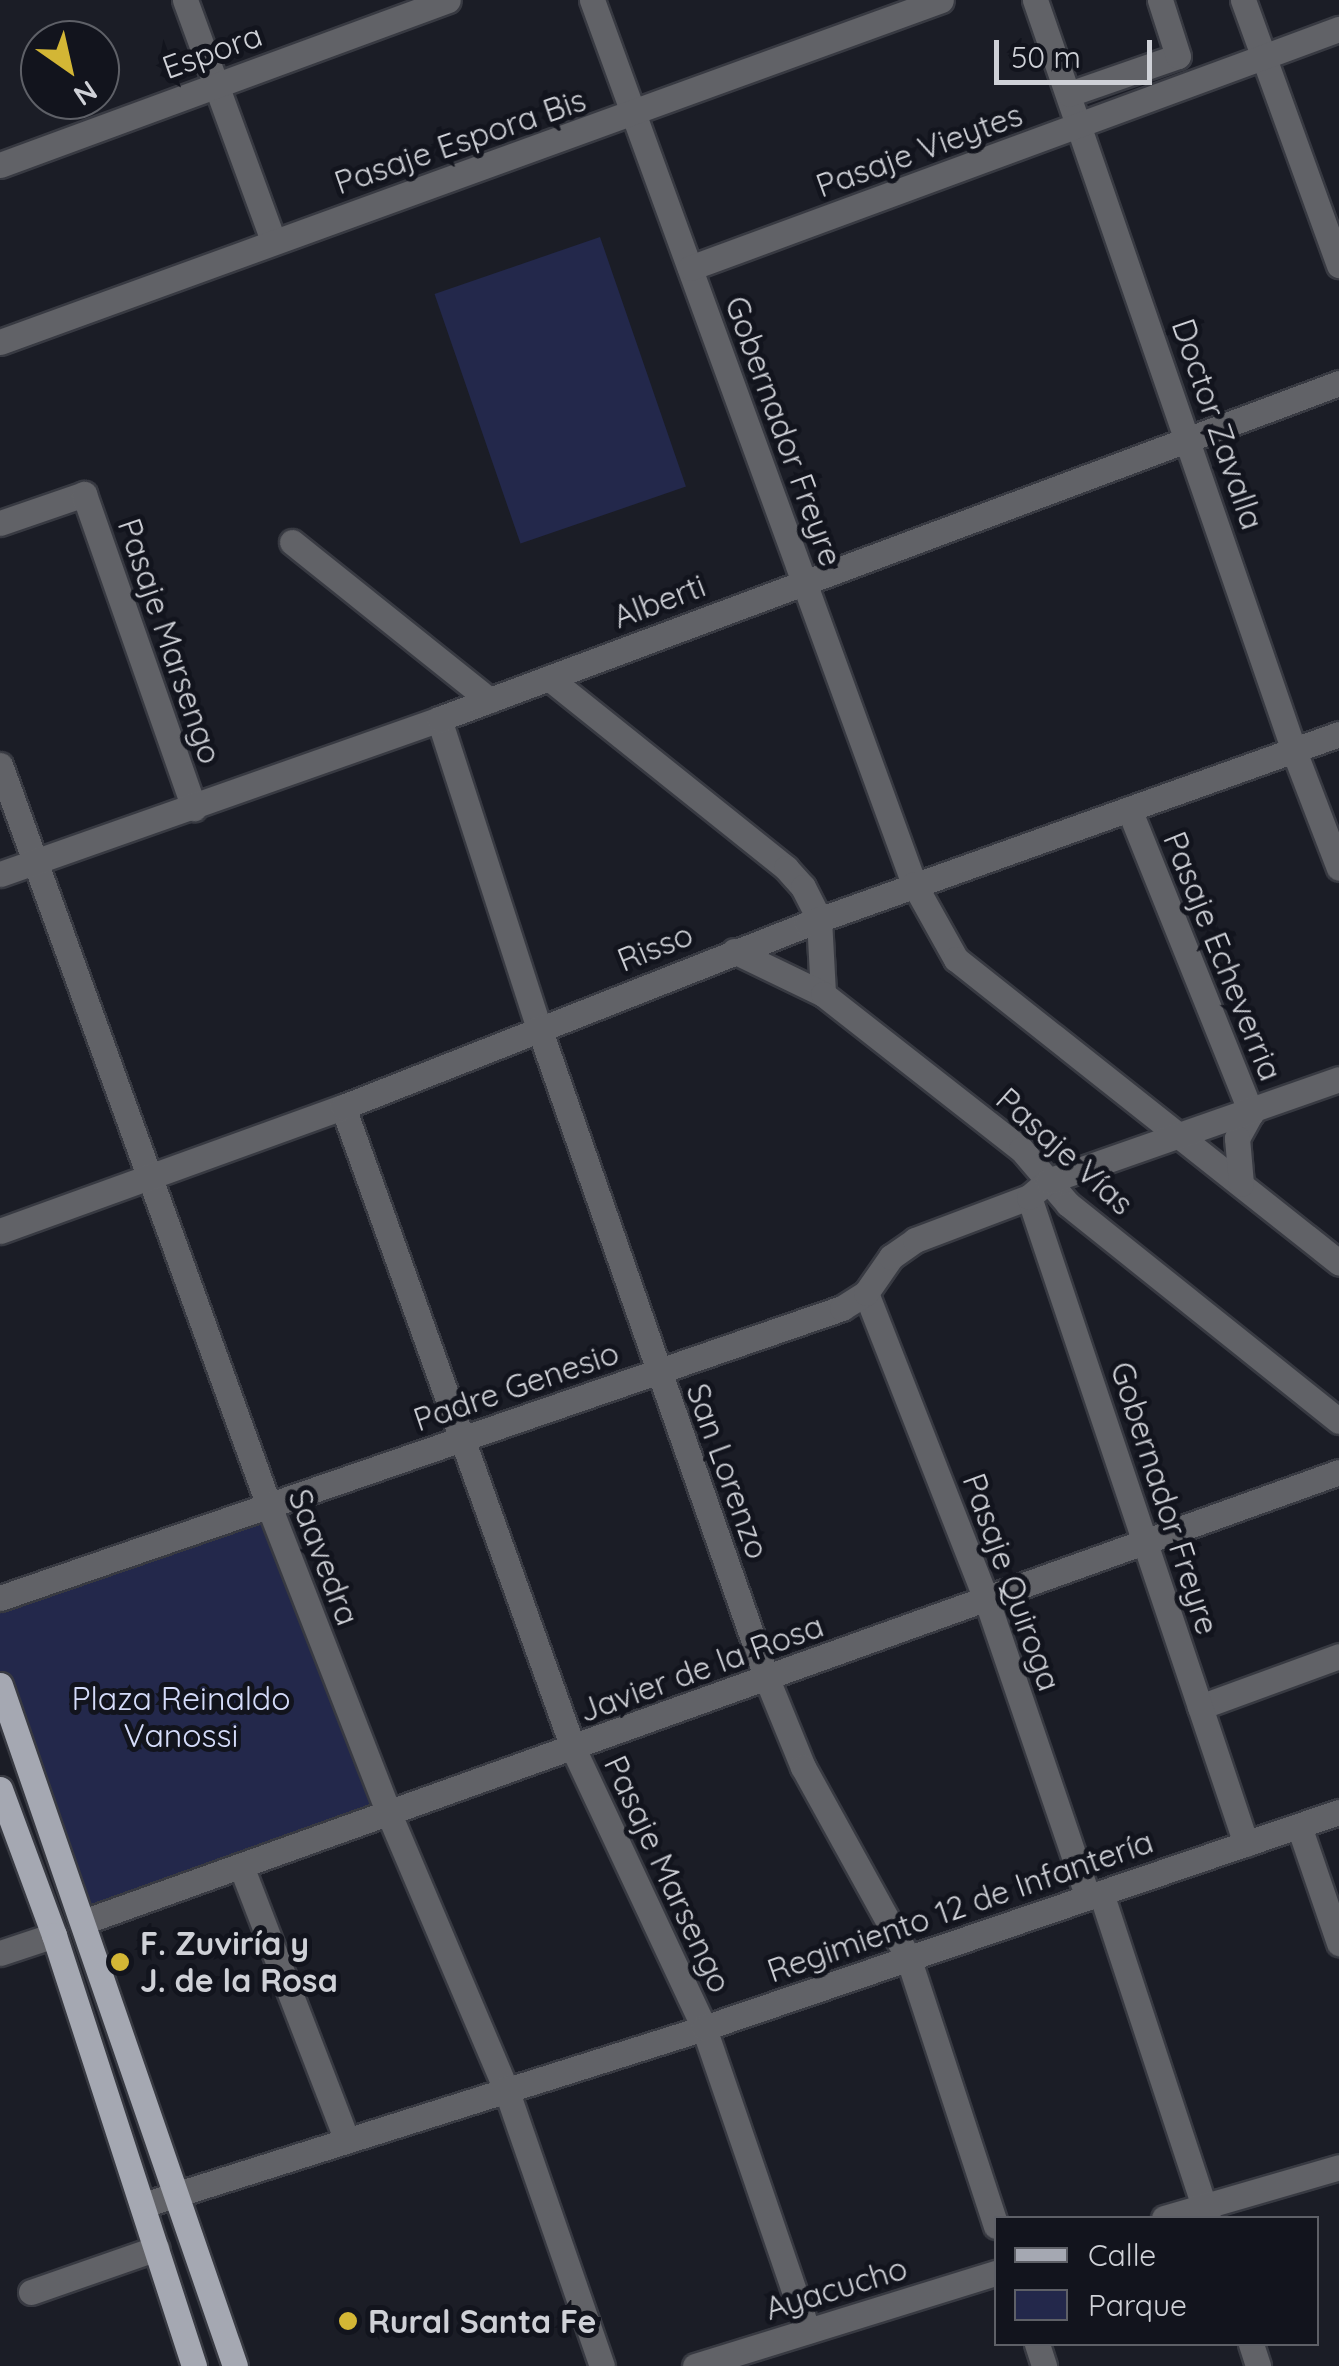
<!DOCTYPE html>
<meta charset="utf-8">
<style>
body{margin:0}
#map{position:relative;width:1339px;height:2366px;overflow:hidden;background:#1b1d26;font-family:Quicksand,sans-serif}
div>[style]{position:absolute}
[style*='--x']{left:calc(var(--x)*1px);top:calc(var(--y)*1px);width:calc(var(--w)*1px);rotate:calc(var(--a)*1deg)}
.green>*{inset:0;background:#23284b;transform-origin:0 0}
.roads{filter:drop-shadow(2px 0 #383a42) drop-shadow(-2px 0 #383a42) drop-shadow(0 2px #383a42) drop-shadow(0 -2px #383a42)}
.minor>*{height:25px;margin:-12.5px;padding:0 12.5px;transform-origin:12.5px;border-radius:12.5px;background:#616267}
.major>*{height:25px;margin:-12.5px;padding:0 12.5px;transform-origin:12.5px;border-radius:12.5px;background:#a5a8b2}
.dots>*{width:28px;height:28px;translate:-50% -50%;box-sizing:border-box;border:5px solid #12141d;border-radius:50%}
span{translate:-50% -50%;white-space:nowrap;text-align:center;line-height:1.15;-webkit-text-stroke:10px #12141d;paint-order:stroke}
.street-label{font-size:32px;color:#cfd1d7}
.park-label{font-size:32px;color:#d5dcfa}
.poi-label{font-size:32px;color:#cfd1d7;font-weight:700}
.left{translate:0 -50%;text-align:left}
.legend{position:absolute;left:994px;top:2216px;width:325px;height:130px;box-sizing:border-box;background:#12141d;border:2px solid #5e6067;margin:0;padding:12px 18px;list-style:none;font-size:30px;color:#cfd1d7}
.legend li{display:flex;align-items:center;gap:20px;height:50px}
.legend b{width:50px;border:2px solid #5e6067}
.north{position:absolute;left:20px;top:20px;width:100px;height:100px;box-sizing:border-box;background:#12141d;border:2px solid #5e6067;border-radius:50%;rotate:146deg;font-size:28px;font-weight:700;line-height:40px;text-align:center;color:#cfd1d7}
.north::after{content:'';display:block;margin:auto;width:35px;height:45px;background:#d3b635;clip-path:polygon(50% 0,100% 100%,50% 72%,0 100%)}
.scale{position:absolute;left:994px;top:40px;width:158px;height:45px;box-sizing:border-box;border:5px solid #cfd1d7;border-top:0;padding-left:12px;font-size:30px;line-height:35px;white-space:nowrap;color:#cfd1d7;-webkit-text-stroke:8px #12141d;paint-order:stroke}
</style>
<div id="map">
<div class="green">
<div style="left:600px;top:237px;width:264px;height:175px;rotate:71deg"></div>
<div style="clip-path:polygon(267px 1509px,384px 1811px,87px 1917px,0 1675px,0 1601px)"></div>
</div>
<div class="roads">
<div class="minor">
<div style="--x:185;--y:0;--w:256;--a:69.9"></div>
<div style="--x:592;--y:0;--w:941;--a:69.99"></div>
<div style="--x:914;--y:884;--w:86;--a:60.8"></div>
<div style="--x:956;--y:959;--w:489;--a:38.4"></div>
<div style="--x:1035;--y:0;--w:794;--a:70.97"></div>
<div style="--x:1294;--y:751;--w:125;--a:69"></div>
<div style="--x:1243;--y:0;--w:282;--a:70.1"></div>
<div style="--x:1069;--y:94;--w:115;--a:-19.2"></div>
<div style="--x:1178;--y:56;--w:59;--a:-107.8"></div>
<div style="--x:0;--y:165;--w:477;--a:-20.2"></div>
<div style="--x:690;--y:268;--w:692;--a:-20.22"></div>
<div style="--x:0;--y:342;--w:1001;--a:-19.97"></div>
<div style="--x:0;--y:523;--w:89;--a:-19"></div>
<div style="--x:84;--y:494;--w:333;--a:70.7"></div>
<div style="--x:292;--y:542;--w:253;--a:38.7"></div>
<div style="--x:549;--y:678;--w:304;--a:38.7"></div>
<div style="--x:786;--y:868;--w:25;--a:48"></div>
<div style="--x:803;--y:887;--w:36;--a:63"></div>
<div style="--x:819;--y:919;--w:75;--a:86.9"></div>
<div style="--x:439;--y:719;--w:325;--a:72.1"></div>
<div style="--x:539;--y:1028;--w:690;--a:70.7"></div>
<div style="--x:767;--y:1679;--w:95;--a:67.8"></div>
<div style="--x:803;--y:1767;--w:217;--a:61.1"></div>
<div style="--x:908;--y:1957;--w:283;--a:71.9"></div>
<div style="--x:0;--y:765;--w:788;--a:70.05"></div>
<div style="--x:269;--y:1506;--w:331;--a:68.7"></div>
<div style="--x:389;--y:1814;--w:299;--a:67"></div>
<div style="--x:506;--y:2089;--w:293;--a:70.9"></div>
<div style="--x:1129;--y:809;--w:328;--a:68.1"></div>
<div style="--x:1251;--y:1113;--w:29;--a:119"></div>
<div style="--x:1237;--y:1138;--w:46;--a:85"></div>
<div style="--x:0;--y:874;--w:466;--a:-19.4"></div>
<div style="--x:439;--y:719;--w:961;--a:-20.47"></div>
<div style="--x:734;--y:951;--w:99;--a:25.8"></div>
<div style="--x:823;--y:994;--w:251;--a:38.1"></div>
<div style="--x:1021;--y:1149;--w:72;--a:49.5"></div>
<div style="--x:1068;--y:1204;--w:347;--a:38.7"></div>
<div style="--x:343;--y:1107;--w:681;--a:70.26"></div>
<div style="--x:573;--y:1748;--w:309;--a:64.9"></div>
<div style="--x:704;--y:2028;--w:320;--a:71.1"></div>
<div style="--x:0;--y:1231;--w:365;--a:-19.9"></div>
<div style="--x:343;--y:1107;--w:499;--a:-21.5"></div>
<div style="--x:807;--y:924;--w:565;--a:-19.65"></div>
<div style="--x:866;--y:1293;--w:331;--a:68.6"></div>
<div style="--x:987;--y:1601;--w:313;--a:71.2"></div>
<div style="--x:0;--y:1598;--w:891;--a:-19"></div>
<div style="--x:842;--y:1308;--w:28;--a:-32"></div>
<div style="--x:866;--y:1293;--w:44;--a:-55.2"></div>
<div style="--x:891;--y:1257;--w:29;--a:-35"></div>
<div style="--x:915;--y:1240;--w:122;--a:-20.7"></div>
<div style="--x:1200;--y:1707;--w:148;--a:-20.1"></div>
<div style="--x:1299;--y:1826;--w:124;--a:71.1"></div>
<div style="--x:1246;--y:1844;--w:682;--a:-108.54"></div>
<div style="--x:1029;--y:1197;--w:25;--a:-40"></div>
<div style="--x:1048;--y:1181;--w:308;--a:-19.3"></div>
<div style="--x:241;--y:1866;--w:294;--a:68.9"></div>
<div style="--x:1101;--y:1893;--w:342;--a:71.8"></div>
<div style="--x:83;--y:1922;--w:1334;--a:-19.71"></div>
<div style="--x:0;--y:1953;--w:57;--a:-18.4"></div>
<div style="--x:143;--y:2205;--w:588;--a:-17.51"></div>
<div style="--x:704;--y:2028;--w:671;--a:-18.79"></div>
<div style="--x:1164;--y:2218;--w:182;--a:-16.2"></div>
<div style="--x:31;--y:2292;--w:133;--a:-19.2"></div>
<div style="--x:1037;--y:2344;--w:23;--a:72"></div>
<div style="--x:1251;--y:2344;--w:23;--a:72"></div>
<div style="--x:695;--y:2366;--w:315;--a:-17.2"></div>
</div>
<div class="major">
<div style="--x:0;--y:1685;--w:720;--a:70.96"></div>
<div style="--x:0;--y:1789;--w:156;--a:69.7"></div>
<div style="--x:54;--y:1935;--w:453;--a:72"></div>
</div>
</div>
<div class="dots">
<div style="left:120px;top:1962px;background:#d3b635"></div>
<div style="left:348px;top:2321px;background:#d3b635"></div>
</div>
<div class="street-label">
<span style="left:212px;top:51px;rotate:-20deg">Espora</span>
<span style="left:460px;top:141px;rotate:-19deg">Pasaje Espora Bis</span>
<span style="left:919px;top:150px;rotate:-20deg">Pasaje Vieytes</span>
<span style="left:1218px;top:424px;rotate:71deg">Doctor Zavalla</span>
<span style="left:784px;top:431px;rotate:70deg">Gobernador Freyre</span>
<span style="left:659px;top:601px;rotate:-21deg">Alberti</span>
<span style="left:170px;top:641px;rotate:71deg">Pasaje Marsengo</span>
<span style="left:655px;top:947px;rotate:-22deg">Risso</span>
<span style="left:1223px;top:956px;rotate:68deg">Pasaje Echeverria</span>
<span style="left:1065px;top:1151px;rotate:42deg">Pasaje Vías</span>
<span style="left:516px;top:1386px;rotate:-19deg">Padre Genesio</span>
<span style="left:728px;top:1471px;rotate:70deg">San Lorenzo</span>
<span style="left:1165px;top:1498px;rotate:72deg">Gobernador Freyre</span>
<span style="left:324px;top:1557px;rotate:69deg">Saavedra</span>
<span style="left:1012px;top:1582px;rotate:70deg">Pasaje Quiroga</span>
<span style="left:701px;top:1668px;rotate:-20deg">Javier de la Rosa</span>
<span style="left:668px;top:1874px;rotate:65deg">Pasaje Marsengo</span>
<span style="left:960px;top:1906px;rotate:-19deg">Regimiento 12 de Infantería</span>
<span style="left:836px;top:2288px;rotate:-17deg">Ayacucho</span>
</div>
<div class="park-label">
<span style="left:181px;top:1717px">Plaza Reinaldo<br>Vanossi</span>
</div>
<div class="poi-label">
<span class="left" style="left:140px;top:1962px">F. Zuviría y<br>J. de la Rosa</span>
<span class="left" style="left:368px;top:2321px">Rural Santa Fe</span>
</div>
<ul class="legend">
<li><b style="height:12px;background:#a5a8b2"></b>Calle</li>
<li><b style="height:28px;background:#23284b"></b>Parque</li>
</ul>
<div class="north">N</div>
<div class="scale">50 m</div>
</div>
